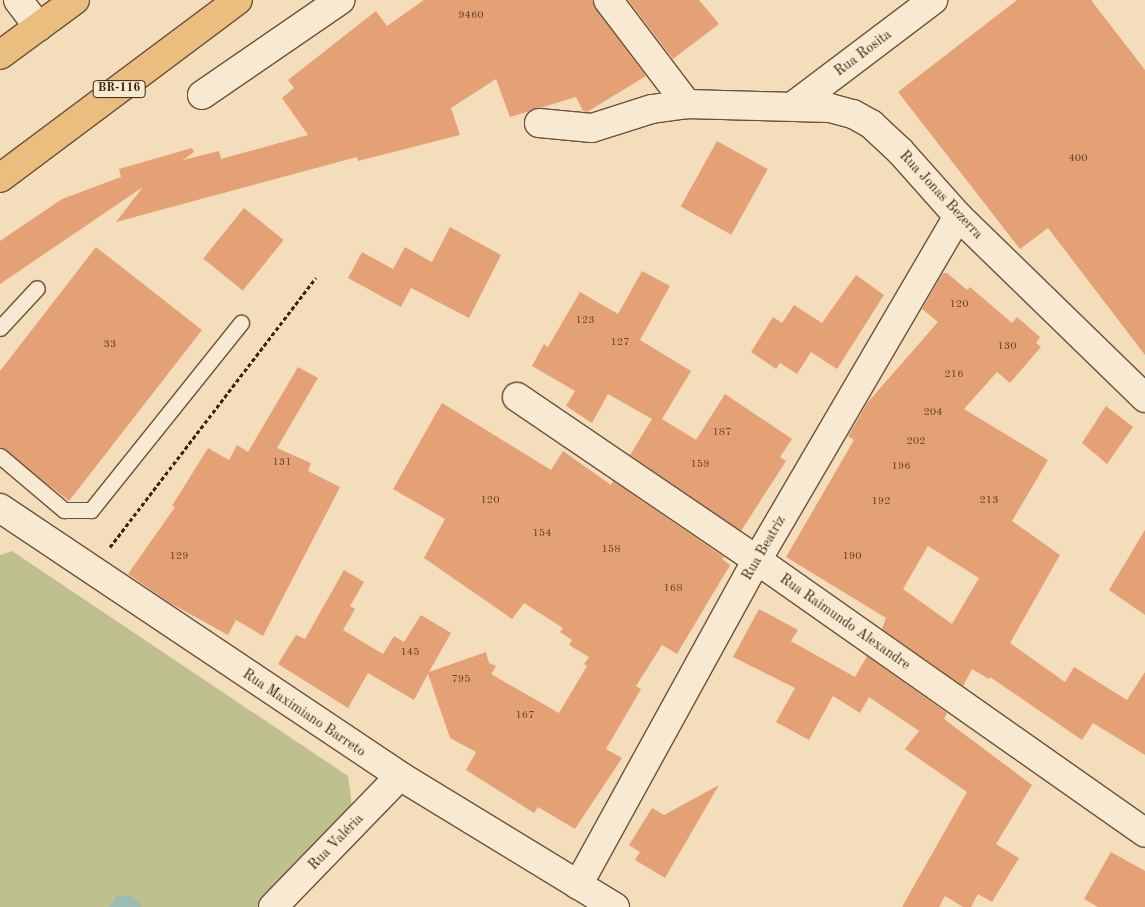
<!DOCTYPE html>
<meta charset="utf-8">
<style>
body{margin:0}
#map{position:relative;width:1145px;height:907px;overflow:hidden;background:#f4ddbb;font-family:"Old Standard TT",serif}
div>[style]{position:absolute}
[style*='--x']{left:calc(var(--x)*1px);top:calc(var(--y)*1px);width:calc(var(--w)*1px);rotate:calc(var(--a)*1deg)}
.green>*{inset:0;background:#bec08e}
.water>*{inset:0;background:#9cbbb2}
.building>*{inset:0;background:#e5a176;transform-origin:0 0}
.path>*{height:3px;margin-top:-1.5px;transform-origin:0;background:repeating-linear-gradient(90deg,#3d230e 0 4px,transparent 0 6.5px)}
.roads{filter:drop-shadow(1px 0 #6b5239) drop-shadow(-1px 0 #6b5239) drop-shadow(0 1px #6b5239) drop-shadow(0 -1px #6b5239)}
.service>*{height:15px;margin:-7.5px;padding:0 7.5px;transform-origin:7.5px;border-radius:7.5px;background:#f8e9d3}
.minor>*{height:28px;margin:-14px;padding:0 14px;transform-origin:14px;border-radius:14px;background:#f8e9d3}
.trunk>*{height:28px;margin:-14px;padding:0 14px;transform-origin:14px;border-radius:14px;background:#eabe7e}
span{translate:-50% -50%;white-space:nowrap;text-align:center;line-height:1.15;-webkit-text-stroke:5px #f8e9d3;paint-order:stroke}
.number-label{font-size:11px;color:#674228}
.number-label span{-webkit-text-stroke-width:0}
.shield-label span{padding:1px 4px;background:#f8e9d3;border:1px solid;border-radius:4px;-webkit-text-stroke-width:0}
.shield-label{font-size:12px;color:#3d230e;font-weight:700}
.street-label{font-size:14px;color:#3d230e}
</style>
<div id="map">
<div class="green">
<div style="clip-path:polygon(12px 551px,348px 776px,352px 807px,258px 907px,0 907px,0 555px)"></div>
</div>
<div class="water">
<div style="clip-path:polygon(117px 896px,131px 896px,143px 907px,109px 907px)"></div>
</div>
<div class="building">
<div style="clip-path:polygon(424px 0,593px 0,596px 9px,646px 76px,587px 112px,583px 111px,576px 97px,510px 117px,496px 79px,451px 108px,460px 135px,358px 161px,357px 157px,116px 222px,143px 187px,0 284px,0 241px,62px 199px,121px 177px,119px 169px,192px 148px,194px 152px,183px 160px,219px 151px,221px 159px,308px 135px,282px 98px,294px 88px,288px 80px,376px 11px,387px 26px)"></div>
<div style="clip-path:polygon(628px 0,699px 0,719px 24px,673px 59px)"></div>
<div style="clip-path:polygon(1017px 0,1091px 0,1145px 70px,1145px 355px,1048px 228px,1020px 249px,898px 92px)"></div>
<div style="left:717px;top:141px;width:58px;height:75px;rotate:29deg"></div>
<div style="left:244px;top:208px;width:51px;height:65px;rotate:39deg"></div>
<div style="clip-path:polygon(450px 227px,501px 255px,469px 318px,411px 288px,401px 307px,348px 278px,362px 252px,393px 269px,405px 247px,432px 262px)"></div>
<div style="clip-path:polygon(96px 247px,202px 330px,69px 501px,0 447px,0 371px)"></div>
<div style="clip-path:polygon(642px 271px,670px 286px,640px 340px,691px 371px,662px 419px,696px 440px,725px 394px,792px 439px,780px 457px,786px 461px,741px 531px,630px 455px,652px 419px,608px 394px,592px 423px,566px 406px,575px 391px,532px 366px,544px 344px,548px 347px,580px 292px,618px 314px)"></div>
<div style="clip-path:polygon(evenodd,943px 273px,947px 273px,967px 290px,970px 287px,1012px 323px,1017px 317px,1040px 337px,1036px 343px,1041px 347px,1010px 383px,997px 372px,964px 409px,1048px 460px,1012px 521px,1060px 555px,1010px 643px,1065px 682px,1074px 667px,1127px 700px,1145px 672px,1145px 755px,1093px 723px,1082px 740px,990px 677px,989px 679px,972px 669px,963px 686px,882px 629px,886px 618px,786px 557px,854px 440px,848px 436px,868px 402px,938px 322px,922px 309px,943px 273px,928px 546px,979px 578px,952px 624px,903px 589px,928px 546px)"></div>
<div style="clip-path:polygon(856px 275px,884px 295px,837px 369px,811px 352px,797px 374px,780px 363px,776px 369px,751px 352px,773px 317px,782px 323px,794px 305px,822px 323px)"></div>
<div style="clip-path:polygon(298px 367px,318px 378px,277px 448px,311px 463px,308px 471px,340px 487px,263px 636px,236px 620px,228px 635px,170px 603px,128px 574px,175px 507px,172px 506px,208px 448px,229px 460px,237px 445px,248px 452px)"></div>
<div style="clip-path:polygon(442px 403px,551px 470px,563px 451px,611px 485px,613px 481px,724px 557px,722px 559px,730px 565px,677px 654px,662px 645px,636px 686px,641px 689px,606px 749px,622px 758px,575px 829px,538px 807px,534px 813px,466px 770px,476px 752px,450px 738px,428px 674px,414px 700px,368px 673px,348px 708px,278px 664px,296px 635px,305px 639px,344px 570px,364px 582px,350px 606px,355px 609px,343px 630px,383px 654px,394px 636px,404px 642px,421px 615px,451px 633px,429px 672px,486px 652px,489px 663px,496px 666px,491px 674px,559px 713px,587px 666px,584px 664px,589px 657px,569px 645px,572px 640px,560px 632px,563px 628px,524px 603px,512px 619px,424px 558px,445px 519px,393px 489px)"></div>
<div style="clip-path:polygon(1106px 406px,1133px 427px,1107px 464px,1082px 443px)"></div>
<div style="clip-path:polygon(1145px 530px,1145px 615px,1109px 590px)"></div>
<div style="clip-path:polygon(759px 609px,798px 630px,791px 641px,855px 677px,867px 656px,947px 713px,944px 719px,1032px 785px,996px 844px,1019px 858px,992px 902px,978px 894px,971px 907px,963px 907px,945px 896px,939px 907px,902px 907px,967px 792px,905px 749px,919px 731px,869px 697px,860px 713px,833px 696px,809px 740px,776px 722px,795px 688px,733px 657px)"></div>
<div style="clip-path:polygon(719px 785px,665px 878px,635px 860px,640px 852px,629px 845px,652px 808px,664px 815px)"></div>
<div style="clip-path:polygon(1111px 852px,1145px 871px,1145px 907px,1098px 907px,1084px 899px)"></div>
</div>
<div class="path">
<div style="--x:110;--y:547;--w:339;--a:-52.6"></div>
</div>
<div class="roads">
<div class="service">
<div style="--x:0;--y:328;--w:54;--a:-47.2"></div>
<div style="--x:0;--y:456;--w:84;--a:40.2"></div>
<div style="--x:64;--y:510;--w:27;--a:0"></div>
<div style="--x:91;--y:510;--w:240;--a:-51.3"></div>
</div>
<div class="minor">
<div style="--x:18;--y:0;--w:34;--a:53"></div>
<div style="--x:608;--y:0;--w:131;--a:52.8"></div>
<div style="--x:202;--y:95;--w:168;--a:-34.5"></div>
<div style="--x:793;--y:106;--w:176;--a:-37.1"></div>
<div style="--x:539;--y:123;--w:53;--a:5.4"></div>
<div style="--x:592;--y:128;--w:63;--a:-17.6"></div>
<div style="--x:652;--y:109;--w:35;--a:-8"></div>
<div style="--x:687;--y:104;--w:143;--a:1.6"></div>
<div style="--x:830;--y:108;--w:24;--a:15"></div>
<div style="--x:853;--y:114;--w:21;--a:29"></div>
<div style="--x:871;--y:124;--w:40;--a:43"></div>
<div style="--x:900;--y:151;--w:87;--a:48.3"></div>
<div style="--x:958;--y:216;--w:261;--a:44.2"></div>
<div style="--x:517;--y:397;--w:290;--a:34.2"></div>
<div style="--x:757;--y:560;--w:474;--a:35.1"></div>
<div style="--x:0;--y:508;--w:481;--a:33.8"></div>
<div style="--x:400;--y:776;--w:252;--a:31.4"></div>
<div style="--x:578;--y:885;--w:371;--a:-61.2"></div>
<div style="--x:757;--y:560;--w:398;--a:-59.7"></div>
<div style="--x:273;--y:907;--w:182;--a:-45.9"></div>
</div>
<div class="trunk">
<div style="--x:0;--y:55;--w:93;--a:-36.3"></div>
<div style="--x:0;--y:178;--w:297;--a:-36.8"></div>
</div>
</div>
<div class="number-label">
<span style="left:471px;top:16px">9460</span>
<span style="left:1078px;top:159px">400</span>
<span style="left:959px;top:305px">120</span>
<span style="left:585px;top:321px">123</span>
<span style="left:620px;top:343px">127</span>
<span style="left:110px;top:345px">33</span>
<span style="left:1007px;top:347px">130</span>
<span style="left:954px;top:375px">216</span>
<span style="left:933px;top:413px">204</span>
<span style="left:722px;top:433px">187</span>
<span style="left:916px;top:442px">202</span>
<span style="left:282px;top:463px">131</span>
<span style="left:700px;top:465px">159</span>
<span style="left:901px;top:467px">196</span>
<span style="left:490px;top:501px">120</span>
<span style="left:989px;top:501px">213</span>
<span style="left:881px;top:502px">192</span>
<span style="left:542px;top:534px">154</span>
<span style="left:611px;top:550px">158</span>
<span style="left:179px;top:557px">129</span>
<span style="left:852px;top:557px">190</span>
<span style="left:673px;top:589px">168</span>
<span style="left:410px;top:653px">145</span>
<span style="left:461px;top:680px">795</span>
<span style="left:525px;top:716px">167</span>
</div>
<div class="shield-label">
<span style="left:119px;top:89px">BR-116</span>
</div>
<div class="street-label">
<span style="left:863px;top:53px;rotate:-37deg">Rua Rosita</span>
<span style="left:941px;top:195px;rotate:47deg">Rua Jonas Bezerra</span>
<span style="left:764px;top:548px;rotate:-60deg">Rua Beatriz</span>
<span style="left:845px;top:622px;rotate:35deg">Rua Raimundo Alexandre</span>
<span style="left:304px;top:713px;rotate:34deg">Rua Maximiano Barreto</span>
<span style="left:336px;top:842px;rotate:-46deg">Rua Valéria</span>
</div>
</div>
